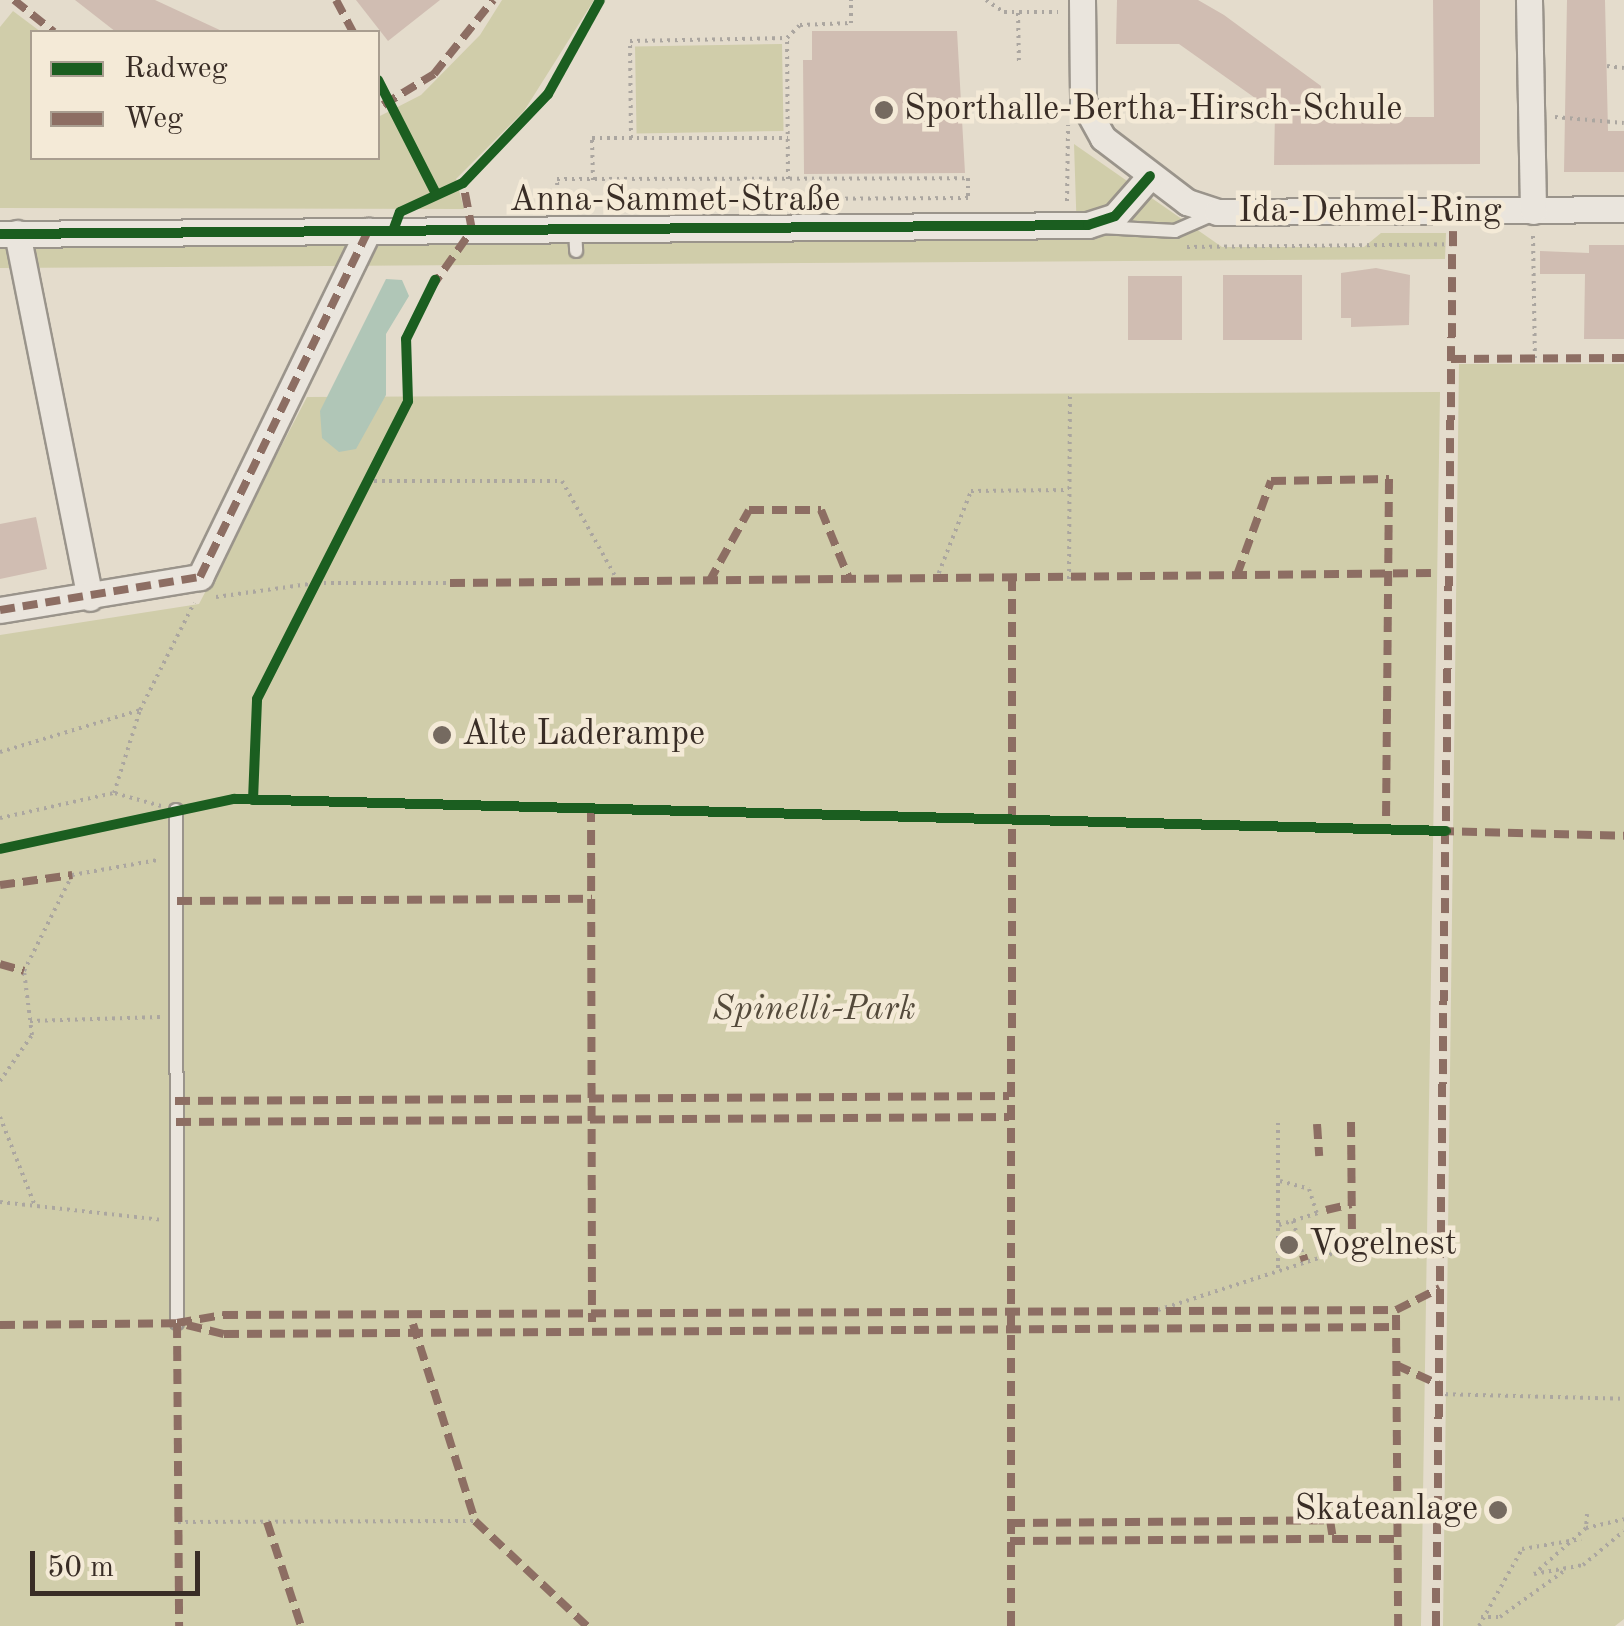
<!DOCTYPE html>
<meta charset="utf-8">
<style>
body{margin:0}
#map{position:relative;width:1624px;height:1626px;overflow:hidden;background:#e4dccc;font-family:"Old Standard TT",serif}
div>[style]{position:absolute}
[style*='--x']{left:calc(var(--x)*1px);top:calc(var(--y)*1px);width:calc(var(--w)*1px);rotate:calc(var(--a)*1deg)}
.green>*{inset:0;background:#d0cdaa;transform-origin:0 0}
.water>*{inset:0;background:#b0c6b7}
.building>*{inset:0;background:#d0bdb2;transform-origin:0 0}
.path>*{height:4px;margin-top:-2px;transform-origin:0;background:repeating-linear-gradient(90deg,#aba6a0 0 2.5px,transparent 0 7.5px)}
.roads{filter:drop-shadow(2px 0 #9a948b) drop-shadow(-2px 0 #9a948b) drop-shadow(0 2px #9a948b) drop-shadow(0 -2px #9a948b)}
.service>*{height:12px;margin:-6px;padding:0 6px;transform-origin:6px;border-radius:6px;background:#eae5dd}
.minor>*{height:25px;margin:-12.5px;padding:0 12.5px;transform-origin:12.5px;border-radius:12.5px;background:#eae5dd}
.quiet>*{height:8px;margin-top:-4px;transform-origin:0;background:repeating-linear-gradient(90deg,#8d6e63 0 15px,transparent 0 23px)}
.cycleway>*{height:10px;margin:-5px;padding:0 5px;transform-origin:5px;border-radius:5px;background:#1b5e20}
.dots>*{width:28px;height:28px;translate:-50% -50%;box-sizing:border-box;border:5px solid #f4ead7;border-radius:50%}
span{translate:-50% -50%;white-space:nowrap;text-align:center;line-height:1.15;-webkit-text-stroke:9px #f4ead7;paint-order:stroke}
.poi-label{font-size:35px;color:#392d26}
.left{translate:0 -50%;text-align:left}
.right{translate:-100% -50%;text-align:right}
.street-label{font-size:35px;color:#392d26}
.park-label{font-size:35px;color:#544a3b;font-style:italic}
.legend{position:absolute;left:30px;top:30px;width:350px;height:130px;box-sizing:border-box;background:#f4ead7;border:2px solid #a99e90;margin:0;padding:12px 18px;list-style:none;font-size:30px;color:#392d26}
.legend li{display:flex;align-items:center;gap:20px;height:50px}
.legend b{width:50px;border:2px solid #a99e90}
.scale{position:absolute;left:30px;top:1551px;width:170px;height:45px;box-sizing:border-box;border:5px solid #392d26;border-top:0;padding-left:12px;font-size:30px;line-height:35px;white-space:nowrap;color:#392d26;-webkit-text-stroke:8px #f4ead7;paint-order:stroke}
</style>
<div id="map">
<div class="green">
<div style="clip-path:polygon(502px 0,594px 0,524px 111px,456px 179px,464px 209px,0 208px,0 27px,13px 11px,41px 32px,32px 32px,32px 158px,378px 158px,378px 117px,421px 95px,480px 35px)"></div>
<div style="left:782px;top:44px;width:87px;height:147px;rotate:89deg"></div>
<div style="clip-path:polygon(1074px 144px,1222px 247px,1364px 247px,1381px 233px,1446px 233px,1445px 259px,0 268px,0 244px,1077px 236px)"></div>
<div style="clip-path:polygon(1459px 364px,1624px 364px,1624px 1619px,1615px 1626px,1443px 1626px)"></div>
<div style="clip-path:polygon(1440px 392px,1421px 1626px,0 1626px,0 635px,199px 604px,307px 397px)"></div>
</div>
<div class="water">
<div style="clip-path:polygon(386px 279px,402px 280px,409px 296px,386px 334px,386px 395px,356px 449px,339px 452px,322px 438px,320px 411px)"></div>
</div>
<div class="building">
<div style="clip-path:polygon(75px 0,155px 0,224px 32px,116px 32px)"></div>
<div style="clip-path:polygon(356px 0,440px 0,388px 41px)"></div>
<div style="clip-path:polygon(1117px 0,1198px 0,1224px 15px,1321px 86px,1321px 117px,1434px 117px,1433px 0,1480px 0,1480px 164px,1274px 165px,1275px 112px,1179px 44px,1116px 44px)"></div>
<div style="clip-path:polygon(1567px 0,1605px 0,1608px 131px,1624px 131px,1624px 172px,1564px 172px)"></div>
<div style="clip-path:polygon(812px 31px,957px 31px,965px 173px,804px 174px,803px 60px,812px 60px)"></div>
<div style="clip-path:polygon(1589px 245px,1624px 245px,1624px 339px,1584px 339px,1585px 274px,1540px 274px,1540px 251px,1589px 253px)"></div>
<div style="clip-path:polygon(1376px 268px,1410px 275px,1409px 325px,1351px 327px,1351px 318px,1341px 318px,1341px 273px)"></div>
<div style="left:1302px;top:275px;width:65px;height:79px;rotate:90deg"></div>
<div style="left:1128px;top:276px;width:54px;height:64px"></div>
<div style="clip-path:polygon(36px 517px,47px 569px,0 579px,0 524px)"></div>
</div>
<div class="path">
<div style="--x:986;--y:0;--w:22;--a:34"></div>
<div style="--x:1004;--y:12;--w:54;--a:0"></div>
<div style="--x:1018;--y:13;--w:50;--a:88.9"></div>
<div style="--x:1607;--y:66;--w:17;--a:7"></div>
<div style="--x:1555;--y:117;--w:69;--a:5"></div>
<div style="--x:631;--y:138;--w:97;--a:-90.6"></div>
<div style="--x:630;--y:41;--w:157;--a:-1.1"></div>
<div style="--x:968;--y:178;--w:20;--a:90"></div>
<div style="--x:968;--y:198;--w:410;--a:179.7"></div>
<div style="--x:558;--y:200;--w:21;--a:-93"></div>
<div style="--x:557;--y:179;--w:411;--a:-0.1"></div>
<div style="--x:788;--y:179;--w:141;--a:-90.4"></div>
<div style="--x:787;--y:38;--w:18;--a:-45"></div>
<div style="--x:800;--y:25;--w:51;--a:-2.2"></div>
<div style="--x:851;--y:23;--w:23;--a:-90"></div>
<div style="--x:593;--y:180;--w:42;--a:-91.4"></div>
<div style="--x:592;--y:138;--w:196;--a:0"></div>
<div style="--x:1067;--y:201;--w:76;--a:-89.2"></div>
<div style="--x:1533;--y:236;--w:123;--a:89.1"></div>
<div style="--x:1187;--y:247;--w:266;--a:-0.6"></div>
<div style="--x:367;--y:481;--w:195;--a:0"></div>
<div style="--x:562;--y:481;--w:115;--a:60.8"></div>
<div style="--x:1069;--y:579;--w:184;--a:-89.7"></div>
<div style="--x:936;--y:580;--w:96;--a:-68.5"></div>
<div style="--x:971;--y:491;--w:98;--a:-0.6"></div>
<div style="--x:216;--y:597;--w:101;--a:-8"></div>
<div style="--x:316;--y:583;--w:134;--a:0"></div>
<div style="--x:0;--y:752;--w:146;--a:-16.7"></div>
<div style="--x:161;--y:806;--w:49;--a:-164.5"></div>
<div style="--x:114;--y:793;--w:87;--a:-72.6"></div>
<div style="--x:140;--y:710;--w:120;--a:-63.2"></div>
<div style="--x:0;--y:818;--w:117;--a:-12.4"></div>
<div style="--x:30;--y:1021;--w:130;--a:-1.8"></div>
<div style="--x:0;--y:1081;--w:56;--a:-55.2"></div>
<div style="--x:32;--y:1035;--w:64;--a:-97.1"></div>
<div style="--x:24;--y:971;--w:107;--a:-63.4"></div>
<div style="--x:72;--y:875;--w:87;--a:-9.9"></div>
<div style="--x:0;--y:1117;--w:96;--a:68.5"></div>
<div style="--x:1278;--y:1123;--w:145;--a:90"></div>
<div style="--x:1280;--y:1181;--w:30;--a:15"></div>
<div style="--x:1309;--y:1189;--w:25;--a:72"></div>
<div style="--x:0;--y:1202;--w:163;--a:6.3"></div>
<div style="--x:1293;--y:1221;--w:35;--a:74"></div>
<div style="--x:1279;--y:1225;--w:44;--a:-17.2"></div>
<div style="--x:1158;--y:1310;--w:237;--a:-17.9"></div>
<div style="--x:1438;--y:1394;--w:186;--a:1.5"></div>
<div style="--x:1587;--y:1514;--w:14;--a:94"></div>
<div style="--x:1586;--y:1528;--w:39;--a:-13"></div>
<div style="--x:178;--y:1522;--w:297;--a:-0.2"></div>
<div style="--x:1586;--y:1528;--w:69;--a:138.5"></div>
<div style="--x:1534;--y:1574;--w:50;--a:-10.4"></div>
<div style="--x:1583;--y:1565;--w:53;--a:-39.7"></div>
<div style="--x:1481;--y:1617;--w:19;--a:0"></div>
<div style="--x:1500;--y:1617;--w:79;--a:-35.7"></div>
<div style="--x:1479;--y:1626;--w:88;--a:-60.8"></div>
<div style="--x:1522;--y:1549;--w:60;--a:-9.6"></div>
</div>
<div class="roads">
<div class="service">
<div style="--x:1100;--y:227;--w:75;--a:3.1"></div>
<div style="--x:1175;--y:231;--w:45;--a:-23.7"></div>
<div style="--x:575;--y:229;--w:22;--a:87"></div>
<div style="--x:176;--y:810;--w:513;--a:89.89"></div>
</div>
<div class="minor">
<div style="--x:1082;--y:0;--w:102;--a:89.4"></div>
<div style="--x:1083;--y:102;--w:41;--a:60.9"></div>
<div style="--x:1103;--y:138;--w:106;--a:37.3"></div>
<div style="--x:1187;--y:202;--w:32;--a:18"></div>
<div style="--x:1217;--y:212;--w:407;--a:-0.4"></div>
<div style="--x:1529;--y:0;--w:211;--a:88.9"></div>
<div style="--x:17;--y:233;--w:372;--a:78.7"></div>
<div style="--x:0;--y:234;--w:1088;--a:-0.47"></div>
<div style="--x:1088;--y:225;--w:28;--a:-18"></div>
<div style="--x:1115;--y:216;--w:53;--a:-48.8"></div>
<div style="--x:0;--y:610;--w:203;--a:-9.4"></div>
<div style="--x:200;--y:577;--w:385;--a:-64.1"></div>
</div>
</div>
<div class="quiet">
<div style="--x:14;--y:0;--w:51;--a:38.7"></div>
<div style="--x:336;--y:0;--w:36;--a:62"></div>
<div style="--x:383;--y:105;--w:60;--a:-31.3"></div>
<div style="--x:434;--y:74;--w:95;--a:-51.4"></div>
<div style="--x:431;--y:288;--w:71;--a:-54.7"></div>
<div style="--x:472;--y:230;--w:48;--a:-100.8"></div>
<div style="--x:1451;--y:359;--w:173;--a:-0.3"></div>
<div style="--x:1237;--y:575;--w:100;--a:-70.1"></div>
<div style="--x:1271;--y:481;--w:118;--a:-1"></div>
<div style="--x:1389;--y:479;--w:351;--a:90.5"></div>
<div style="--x:709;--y:582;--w:82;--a:-60.9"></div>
<div style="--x:749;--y:510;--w:72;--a:0"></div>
<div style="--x:821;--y:510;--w:77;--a:67.8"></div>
<div style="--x:450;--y:583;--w:981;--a:-0.58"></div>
<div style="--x:0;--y:610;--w:203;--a:-9.4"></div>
<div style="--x:200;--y:577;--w:385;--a:-64.1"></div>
<div style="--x:591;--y:807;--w:515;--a:89.89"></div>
<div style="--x:1439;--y:831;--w:185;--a:1.5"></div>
<div style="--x:0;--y:885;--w:73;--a:-7.9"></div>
<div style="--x:177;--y:901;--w:415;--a:-0.3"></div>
<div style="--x:0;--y:964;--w:25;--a:16"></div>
<div style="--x:175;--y:1101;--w:834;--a:-0.34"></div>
<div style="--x:176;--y:1122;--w:833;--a:-0.34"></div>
<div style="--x:1351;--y:1122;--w:125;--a:89.5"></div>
<div style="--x:1317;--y:1124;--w:32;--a:86"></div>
<div style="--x:1326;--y:1210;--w:26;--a:-13"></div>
<div style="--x:1303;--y:1255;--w:6;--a:72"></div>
<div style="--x:1396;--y:1315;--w:311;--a:89.6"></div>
<div style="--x:177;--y:1323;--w:303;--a:89.6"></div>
<div style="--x:413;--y:1324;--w:207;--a:72.5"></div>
<div style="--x:475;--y:1521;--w:154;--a:43.2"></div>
<div style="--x:0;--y:1325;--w:177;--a:-0.6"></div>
<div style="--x:177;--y:1323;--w:47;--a:-9.9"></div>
<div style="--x:223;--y:1315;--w:1173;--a:-0.24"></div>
<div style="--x:1396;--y:1310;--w:49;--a:-26.6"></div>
<div style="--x:187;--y:1325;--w:38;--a:14"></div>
<div style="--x:224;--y:1334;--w:1172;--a:-0.34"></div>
<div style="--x:1396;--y:1365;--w:46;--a:24.3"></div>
<div style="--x:267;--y:1522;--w:109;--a:71.9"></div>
<div style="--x:1010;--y:1523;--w:320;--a:-0.5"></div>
<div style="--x:1330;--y:1520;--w:19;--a:81"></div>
<div style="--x:1333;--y:1539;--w:64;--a:0"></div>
<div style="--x:1010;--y:1541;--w:323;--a:-0.4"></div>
<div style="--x:1011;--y:1626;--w:1046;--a:-89.95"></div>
<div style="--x:1436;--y:1626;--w:1415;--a:-89.31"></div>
</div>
<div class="cycleway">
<div style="--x:378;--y:80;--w:128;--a:63"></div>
<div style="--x:393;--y:231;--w:20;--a:-70"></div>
<div style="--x:400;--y:212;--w:69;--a:-24.7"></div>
<div style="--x:463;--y:183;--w:123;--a:-46.3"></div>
<div style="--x:548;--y:94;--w:107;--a:-61"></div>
<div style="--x:0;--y:234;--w:1088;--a:-0.47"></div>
<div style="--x:1088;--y:225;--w:28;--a:-18"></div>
<div style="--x:1115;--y:216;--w:53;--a:-48.8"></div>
<div style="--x:253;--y:800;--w:101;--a:-87.7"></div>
<div style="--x:257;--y:699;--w:334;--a:-63.1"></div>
<div style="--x:408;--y:401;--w:62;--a:-91.8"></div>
<div style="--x:406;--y:339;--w:66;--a:-63.8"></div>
<div style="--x:0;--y:849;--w:239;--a:-12.1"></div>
<div style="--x:234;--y:799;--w:1212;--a:1.51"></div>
</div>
<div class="dots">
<div style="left:884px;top:110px;background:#756a60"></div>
<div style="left:442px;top:735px;background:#756a60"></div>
<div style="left:1289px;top:1245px;background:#756a60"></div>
<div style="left:1498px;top:1510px;background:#756a60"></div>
</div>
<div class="poi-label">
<span class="left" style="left:904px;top:110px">Sporthalle-Bertha-Hirsch-Schule</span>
<span class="left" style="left:462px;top:735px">Alte Laderampe</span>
<span class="left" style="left:1309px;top:1245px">Vogelnest</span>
<span class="right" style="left:1478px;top:1510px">Skateanlage</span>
</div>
<div class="street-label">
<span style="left:675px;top:201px">Anna-Sammet-Straße</span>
<span style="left:1370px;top:212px">Ida-Dehmel-Ring</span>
</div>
<div class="park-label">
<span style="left:814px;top:1010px">Spinelli-Park</span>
</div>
<ul class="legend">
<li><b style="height:12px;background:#1b5e20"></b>Radweg</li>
<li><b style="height:12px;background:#8d6e63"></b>Weg</li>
</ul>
<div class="scale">50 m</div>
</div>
